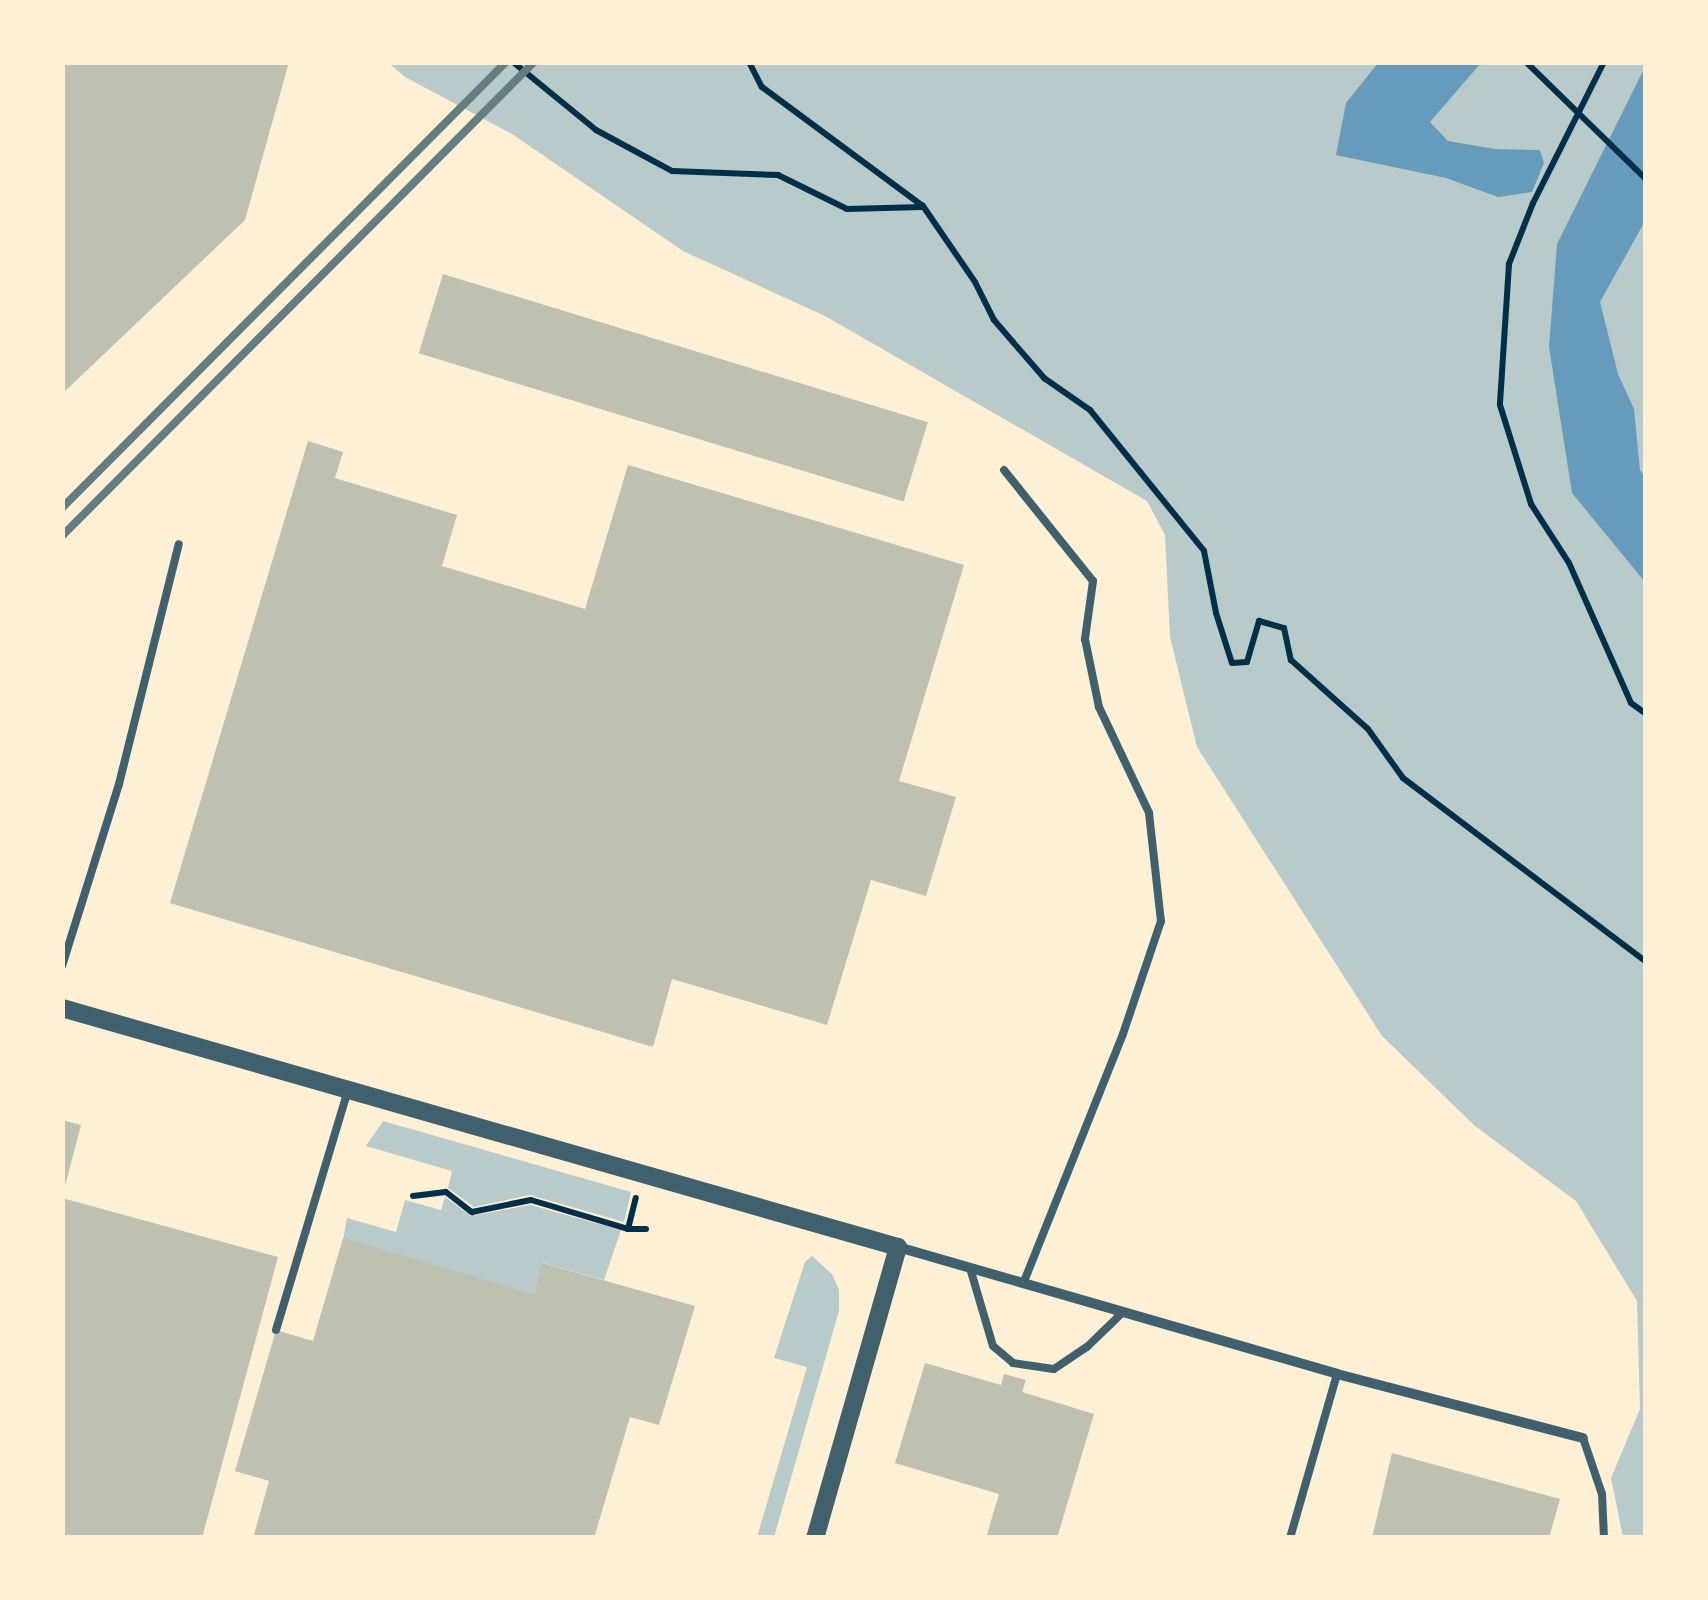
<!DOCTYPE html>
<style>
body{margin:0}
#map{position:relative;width:1708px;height:1600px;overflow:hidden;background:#fdf0d5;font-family:"Alegreya Sans",sans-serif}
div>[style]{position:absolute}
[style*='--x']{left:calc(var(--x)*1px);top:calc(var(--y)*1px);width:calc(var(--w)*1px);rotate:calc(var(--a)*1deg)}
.green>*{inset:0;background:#b9caca}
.water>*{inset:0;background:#669bbc}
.building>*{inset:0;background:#bec0b2;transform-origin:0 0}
.path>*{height:6px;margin:-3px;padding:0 3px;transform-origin:3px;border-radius:3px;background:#003049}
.service>*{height:8px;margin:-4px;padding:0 4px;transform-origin:4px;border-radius:4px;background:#3f606c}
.minor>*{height:10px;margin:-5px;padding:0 5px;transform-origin:5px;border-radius:5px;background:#3f606c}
.tertiary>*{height:18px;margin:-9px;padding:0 9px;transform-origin:9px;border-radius:9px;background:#3f606c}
.rail>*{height:8px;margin:-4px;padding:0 4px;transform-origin:4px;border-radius:4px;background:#657d81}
span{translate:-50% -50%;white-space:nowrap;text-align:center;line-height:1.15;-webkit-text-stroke:9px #fdf0d5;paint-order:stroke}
.frame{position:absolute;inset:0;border:65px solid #fdf0d5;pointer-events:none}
</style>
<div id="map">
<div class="green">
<div style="clip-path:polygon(389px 63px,1645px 63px,1645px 1537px,1623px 1537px,1611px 1478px,1640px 1409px,1637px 1301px,1576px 1201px,1475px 1126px,1382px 1036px,1197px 747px,1170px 637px,1165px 535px,1147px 501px,825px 316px,683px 251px,512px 134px,405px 77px)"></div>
<div style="clip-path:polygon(383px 1121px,631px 1192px,624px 1222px,530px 1195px,474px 1207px,448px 1188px,452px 1171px,366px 1146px)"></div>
<div style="clip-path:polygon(445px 1197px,471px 1216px,530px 1205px,621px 1230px,604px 1280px,543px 1263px,534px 1294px,343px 1240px,347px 1218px,396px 1232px,405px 1200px,441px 1210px)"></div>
<div style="clip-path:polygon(812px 1256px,832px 1274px,839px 1290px,839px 1311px,774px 1537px,757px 1537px,807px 1367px,774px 1358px,805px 1262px)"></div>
</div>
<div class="water">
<div style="clip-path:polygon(1481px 63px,1430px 122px,1448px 141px,1495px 149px,1540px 150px,1544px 163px,1532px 192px,1498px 197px,1446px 178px,1336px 155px,1346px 103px,1378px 63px)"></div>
<div style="clip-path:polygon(1645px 67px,1645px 221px,1600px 302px,1618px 374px,1634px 409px,1640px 470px,1645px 477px,1645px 582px,1572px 493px,1549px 347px,1557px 244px)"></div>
</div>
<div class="building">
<div style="clip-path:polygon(62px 62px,289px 62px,245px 220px,62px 394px)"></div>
<div style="left:443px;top:274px;width:507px;height:83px;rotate:17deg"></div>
<div style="clip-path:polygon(308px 441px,343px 452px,335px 478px,457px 515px,442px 566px,585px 609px,628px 465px,964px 565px,899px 781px,956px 797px,926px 896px,871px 880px,827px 1025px,672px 979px,653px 1047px,170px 903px)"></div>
<div style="clip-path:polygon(62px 1120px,81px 1125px,64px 1190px,62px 1190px)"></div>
<div style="clip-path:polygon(62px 1198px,278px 1257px,202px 1538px,62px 1538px)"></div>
<div style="clip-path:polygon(343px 1238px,534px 1294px,542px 1263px,695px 1306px,659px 1425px,630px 1417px,594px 1538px,253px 1538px,269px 1481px,235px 1471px,276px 1330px,313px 1341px)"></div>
<div style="clip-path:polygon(925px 1363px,1001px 1385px,1004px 1374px,1026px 1380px,1022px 1392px,1094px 1414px,1057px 1538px,986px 1538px,999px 1494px,895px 1463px)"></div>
<div style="clip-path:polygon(1392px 1453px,1560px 1499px,1549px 1538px,1372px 1538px)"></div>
</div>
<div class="path">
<div style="--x:513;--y:62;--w:107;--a:39.3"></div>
<div style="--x:596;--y:130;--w:86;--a:28.3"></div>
<div style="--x:672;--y:171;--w:106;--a:2.2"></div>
<div style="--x:778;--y:175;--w:77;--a:26.2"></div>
<div style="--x:847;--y:209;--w:75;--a:-1.5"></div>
<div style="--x:749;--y:62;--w:28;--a:63"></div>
<div style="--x:762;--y:87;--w:200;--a:36.5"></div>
<div style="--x:923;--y:206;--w:92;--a:55.6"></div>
<div style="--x:975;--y:282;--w:42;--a:63.4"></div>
<div style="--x:994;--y:320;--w:77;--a:49.2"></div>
<div style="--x:1044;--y:378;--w:56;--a:34.8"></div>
<div style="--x:1090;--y:410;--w:181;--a:51"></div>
<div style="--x:1204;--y:551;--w:63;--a:79"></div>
<div style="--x:1216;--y:613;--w:52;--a:72.3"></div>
<div style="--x:1232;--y:663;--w:15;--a:-4"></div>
<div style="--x:1247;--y:662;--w:43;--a:-73.7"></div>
<div style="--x:1259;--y:621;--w:26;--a:16"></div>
<div style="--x:1284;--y:628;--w:33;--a:78"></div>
<div style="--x:1291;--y:660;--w:103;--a:41.9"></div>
<div style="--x:1368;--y:729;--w:60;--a:54.5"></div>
<div style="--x:1403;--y:778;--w:305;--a:37.1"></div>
<div style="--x:1526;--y:62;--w:168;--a:44.3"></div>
<div style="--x:1604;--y:62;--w:158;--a:116.7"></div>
<div style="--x:1533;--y:203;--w:66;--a:111.5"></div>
<div style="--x:1509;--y:264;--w:141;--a:93.7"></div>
<div style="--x:1500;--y:405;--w:104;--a:72.6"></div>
<div style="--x:1531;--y:504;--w:70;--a:57.2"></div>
<div style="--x:1569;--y:563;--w:153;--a:66.1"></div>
<div style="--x:1631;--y:703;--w:19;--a:36"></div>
<div style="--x:413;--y:1196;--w:33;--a:-7"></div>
<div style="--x:446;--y:1192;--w:33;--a:38"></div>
<div style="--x:472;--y:1212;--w:60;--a:-11.5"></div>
<div style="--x:531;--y:1200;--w:101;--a:16.6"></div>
<div style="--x:628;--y:1229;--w:32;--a:-76"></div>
<div style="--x:628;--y:1229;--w:18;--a:0"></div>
</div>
<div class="service">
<div style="--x:1004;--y:470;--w:142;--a:51.3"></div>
<div style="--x:1093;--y:581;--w:59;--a:97.9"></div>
<div style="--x:1085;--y:639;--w:69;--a:78.4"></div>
<div style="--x:1099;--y:707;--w:117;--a:64.7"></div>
<div style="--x:1149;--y:813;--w:109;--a:83.7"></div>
<div style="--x:1161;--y:921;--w:119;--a:108.6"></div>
<div style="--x:1123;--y:1034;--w:269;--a:111.8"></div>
<div style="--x:62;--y:966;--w:191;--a:-72.6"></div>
<div style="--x:119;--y:784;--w:247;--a:-76"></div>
<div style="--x:970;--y:1268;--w:81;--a:73.6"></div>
<div style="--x:993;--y:1346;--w:26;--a:40"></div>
<div style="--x:1013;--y:1363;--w:41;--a:8.3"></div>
<div style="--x:1054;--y:1369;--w:40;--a:-34"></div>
<div style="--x:1087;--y:1347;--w:49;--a:-44.2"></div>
<div style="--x:276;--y:1330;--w:251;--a:-73.3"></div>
<div style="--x:1583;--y:1438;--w:59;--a:71.3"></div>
<div style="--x:1602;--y:1494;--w:44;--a:87.4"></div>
<div style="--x:1290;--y:1538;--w:171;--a:-74"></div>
</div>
<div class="minor">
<div style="--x:898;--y:1247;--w:457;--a:16.1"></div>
<div style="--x:1337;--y:1374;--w:254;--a:14.6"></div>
</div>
<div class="tertiary">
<div style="--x:62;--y:1008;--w:869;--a:15.95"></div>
<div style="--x:898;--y:1247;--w:303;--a:105.9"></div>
</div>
<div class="rail">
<div style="--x:62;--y:508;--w:629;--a:-45.13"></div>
<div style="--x:62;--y:536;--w:669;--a:-45.12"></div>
</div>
<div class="frame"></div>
</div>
